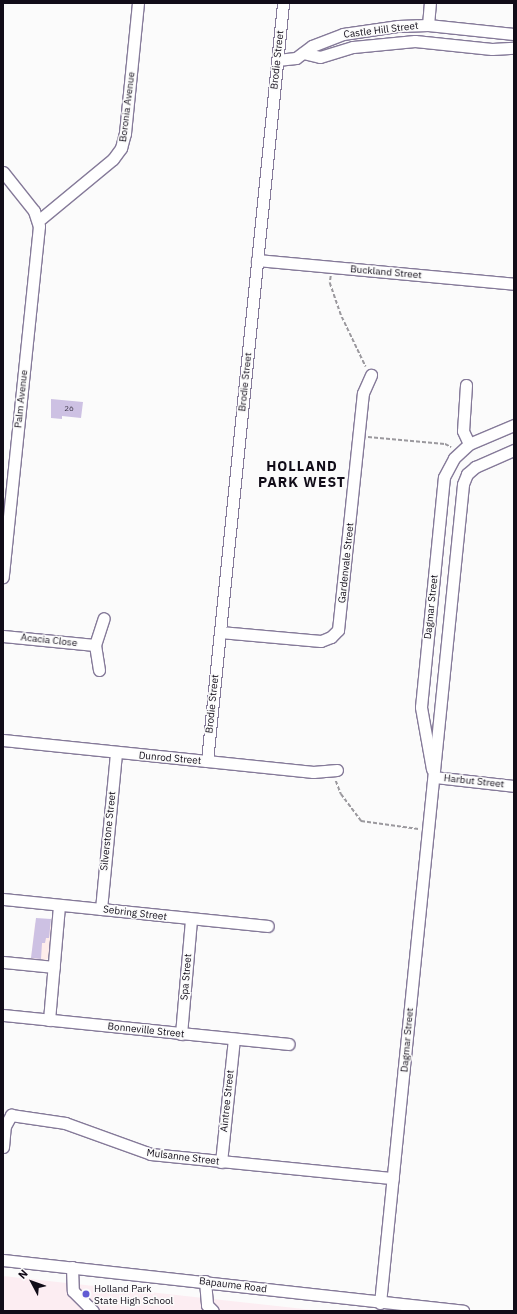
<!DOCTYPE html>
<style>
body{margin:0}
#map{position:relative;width:517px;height:1314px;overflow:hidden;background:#fbfbfb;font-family:"IBM Plex Sans",sans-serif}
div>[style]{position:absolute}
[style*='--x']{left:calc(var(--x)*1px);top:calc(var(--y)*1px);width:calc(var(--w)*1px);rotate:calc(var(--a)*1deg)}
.commercial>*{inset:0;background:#feedeb}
.education>*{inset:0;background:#fcedf2}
.building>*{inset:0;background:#cdc1e3}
.path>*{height:1.5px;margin-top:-0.75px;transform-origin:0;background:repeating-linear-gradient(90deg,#9b999e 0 4px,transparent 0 6px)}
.roads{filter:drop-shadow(1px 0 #857a99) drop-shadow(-1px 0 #857a99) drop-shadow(0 1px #857a99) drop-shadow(0 -1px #857a99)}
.minor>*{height:11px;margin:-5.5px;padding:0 5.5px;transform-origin:5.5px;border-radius:5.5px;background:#fff}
.dots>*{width:11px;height:11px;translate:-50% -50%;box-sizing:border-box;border:2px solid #fbfbfb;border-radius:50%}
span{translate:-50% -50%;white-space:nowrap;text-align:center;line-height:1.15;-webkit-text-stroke:3px #fbfbfb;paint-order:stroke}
.number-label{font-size:8px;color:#40394b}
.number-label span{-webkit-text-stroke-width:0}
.street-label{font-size:10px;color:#110c18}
.poi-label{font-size:10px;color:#110c18}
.left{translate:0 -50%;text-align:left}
.district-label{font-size:14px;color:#110c18;font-weight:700;letter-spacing:1px}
.frame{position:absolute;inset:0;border:4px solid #110c18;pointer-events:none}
.north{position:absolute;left:12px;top:1262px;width:40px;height:40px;-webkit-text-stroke:3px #fbfbfb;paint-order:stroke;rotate:311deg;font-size:11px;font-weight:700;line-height:16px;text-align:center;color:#110c18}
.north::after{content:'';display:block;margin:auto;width:14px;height:18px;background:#110c18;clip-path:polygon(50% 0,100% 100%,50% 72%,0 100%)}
</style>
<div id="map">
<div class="commercial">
<div style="clip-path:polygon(35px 923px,54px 925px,50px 956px,46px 960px,31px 959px)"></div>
</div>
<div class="education">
<div style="clip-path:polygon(3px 1276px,322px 1311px,3px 1311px)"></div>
</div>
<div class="building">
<div style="clip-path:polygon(51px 399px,83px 402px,81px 418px,62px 416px,62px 419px,51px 418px)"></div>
<div style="clip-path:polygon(36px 918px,51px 919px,49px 938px,46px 938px,45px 943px,42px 943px,41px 959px,31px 958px)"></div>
</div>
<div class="path">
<div style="--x:331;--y:276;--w:7;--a:98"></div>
<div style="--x:330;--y:283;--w:36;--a:71"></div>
<div style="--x:342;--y:317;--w:55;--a:64.4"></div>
<div style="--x:368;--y:437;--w:77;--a:5.2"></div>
<div style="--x:445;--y:444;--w:7;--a:27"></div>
<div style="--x:336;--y:781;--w:14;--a:69"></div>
<div style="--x:341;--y:794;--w:34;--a:53"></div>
<div style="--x:361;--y:821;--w:58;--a:8"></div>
</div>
<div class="roads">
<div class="minor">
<div style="--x:428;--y:25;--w:22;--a:-85"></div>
<div style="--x:303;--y:53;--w:17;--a:13"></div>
<div style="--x:320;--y:57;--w:34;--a:-17"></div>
<div style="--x:353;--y:47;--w:62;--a:-5.5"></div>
<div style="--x:415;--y:41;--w:77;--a:5.9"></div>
<div style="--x:492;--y:49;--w:22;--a:-3"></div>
<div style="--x:277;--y:60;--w:19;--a:-6"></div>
<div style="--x:296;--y:58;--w:20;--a:-37"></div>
<div style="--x:312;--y:46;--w:33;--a:-21"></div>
<div style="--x:343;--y:34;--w:56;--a:-8.3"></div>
<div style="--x:398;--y:26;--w:30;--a:-2"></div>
<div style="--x:428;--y:25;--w:86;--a:6"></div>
<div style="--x:3;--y:172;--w:50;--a:51.5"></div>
<div style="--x:34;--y:211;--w:16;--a:72"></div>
<div style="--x:39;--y:226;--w:353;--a:95.9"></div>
<div style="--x:38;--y:221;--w:97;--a:-39.6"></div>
<div style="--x:113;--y:159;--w:14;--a:-54"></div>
<div style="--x:121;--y:148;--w:16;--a:-75"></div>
<div style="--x:125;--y:133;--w:131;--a:-84.3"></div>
<div style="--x:257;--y:260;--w:258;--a:5.3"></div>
<div style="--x:466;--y:385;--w:46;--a:93.7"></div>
<div style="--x:463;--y:431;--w:14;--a:65"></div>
<div style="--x:220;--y:632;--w:101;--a:5.1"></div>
<div style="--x:321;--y:641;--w:11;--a:-22"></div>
<div style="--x:331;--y:637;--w:10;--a:-45"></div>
<div style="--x:338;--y:630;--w:238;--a:-84"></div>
<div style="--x:363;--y:393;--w:20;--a:-66"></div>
<div style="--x:3;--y:636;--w:92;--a:5.6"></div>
<div style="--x:99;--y:670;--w:25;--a:-99"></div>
<div style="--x:95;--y:645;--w:28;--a:-72"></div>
<div style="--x:3;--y:740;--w:312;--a:5.9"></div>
<div style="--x:313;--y:772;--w:24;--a:-5"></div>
<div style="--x:207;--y:761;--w:762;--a:-84.27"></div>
<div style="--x:432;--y:769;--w:63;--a:-100.1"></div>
<div style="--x:421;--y:707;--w:231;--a:-84.3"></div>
<div style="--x:444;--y:477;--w:21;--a:-62"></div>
<div style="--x:454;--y:458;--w:21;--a:-43"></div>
<div style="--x:469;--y:444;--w:49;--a:-22.9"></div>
<div style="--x:434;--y:777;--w:81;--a:6.4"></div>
<div style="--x:3;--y:899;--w:266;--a:5.8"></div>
<div style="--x:101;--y:909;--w:157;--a:-84.5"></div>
<div style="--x:3;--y:962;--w:51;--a:5.6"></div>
<div style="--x:3;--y:1015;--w:287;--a:5.8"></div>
<div style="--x:49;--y:1020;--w:115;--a:-85"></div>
<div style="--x:181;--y:1034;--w:115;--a:-85"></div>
<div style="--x:3;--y:1147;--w:21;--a:-85"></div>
<div style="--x:5;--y:1126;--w:13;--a:-61"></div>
<div style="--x:11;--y:1115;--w:55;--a:8.4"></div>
<div style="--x:65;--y:1123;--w:91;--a:19.8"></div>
<div style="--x:151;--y:1154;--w:243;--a:5.7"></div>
<div style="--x:221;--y:1162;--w:124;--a:-84"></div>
<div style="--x:3;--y:1260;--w:463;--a:6.3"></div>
<div style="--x:72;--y:1267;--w:24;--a:88"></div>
<div style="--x:73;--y:1291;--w:28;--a:45"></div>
<div style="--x:205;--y:1281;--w:24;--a:85"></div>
<div style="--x:207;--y:1305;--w:8;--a:45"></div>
<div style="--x:380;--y:1303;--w:823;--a:-84.21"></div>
<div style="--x:463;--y:484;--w:11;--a:-68"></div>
<div style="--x:467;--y:474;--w:11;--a:-41"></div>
<div style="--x:475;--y:467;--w:43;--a:-23.6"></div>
</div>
</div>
<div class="dots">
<div style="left:86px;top:1294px;background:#615bd3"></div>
</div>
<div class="number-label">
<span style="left:69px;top:409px">26</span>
</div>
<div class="street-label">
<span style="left:381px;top:30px;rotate:-7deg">Castle Hill Street</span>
<span style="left:277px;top:60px;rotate:-84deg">Brodie Street</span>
<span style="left:127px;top:107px;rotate:-83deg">Boronia Avenue</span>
<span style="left:386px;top:272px;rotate:5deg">Buckland Street</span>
<span style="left:245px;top:382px;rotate:-84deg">Brodie Street</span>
<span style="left:21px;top:399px;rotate:-84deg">Palm Avenue</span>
<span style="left:346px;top:563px;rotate:-84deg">Gardenvale Street</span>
<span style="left:431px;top:607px;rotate:-84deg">Dagmar Street</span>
<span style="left:49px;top:640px;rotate:6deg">Acacia Close</span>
<span style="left:212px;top:704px;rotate:-84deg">Brodie Street</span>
<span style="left:170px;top:758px;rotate:5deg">Dunrod Street</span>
<span style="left:474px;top:781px;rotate:6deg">Harbut Street</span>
<span style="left:108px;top:831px;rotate:-84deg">Silverstone Street</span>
<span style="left:135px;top:913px;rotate:7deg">Sebring Street</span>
<span style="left:186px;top:977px;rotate:-85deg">Spa Street</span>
<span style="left:146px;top:1030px;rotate:6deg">Bonneville Street</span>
<span style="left:407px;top:1040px;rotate:-85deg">Dagmar Street</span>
<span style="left:227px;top:1101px;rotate:-84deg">Aintree Street</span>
<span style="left:183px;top:1157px;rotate:7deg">Mulsanne Street</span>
<span style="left:233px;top:1285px;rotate:7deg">Bapaume Road</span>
</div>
<div class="poi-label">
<span class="left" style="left:94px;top:1294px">Holland Park<br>State High School</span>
</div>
<div class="district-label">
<span style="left:302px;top:474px">HOLLAND<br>PARK WEST</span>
</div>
<div class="frame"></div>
<div class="north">N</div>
</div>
